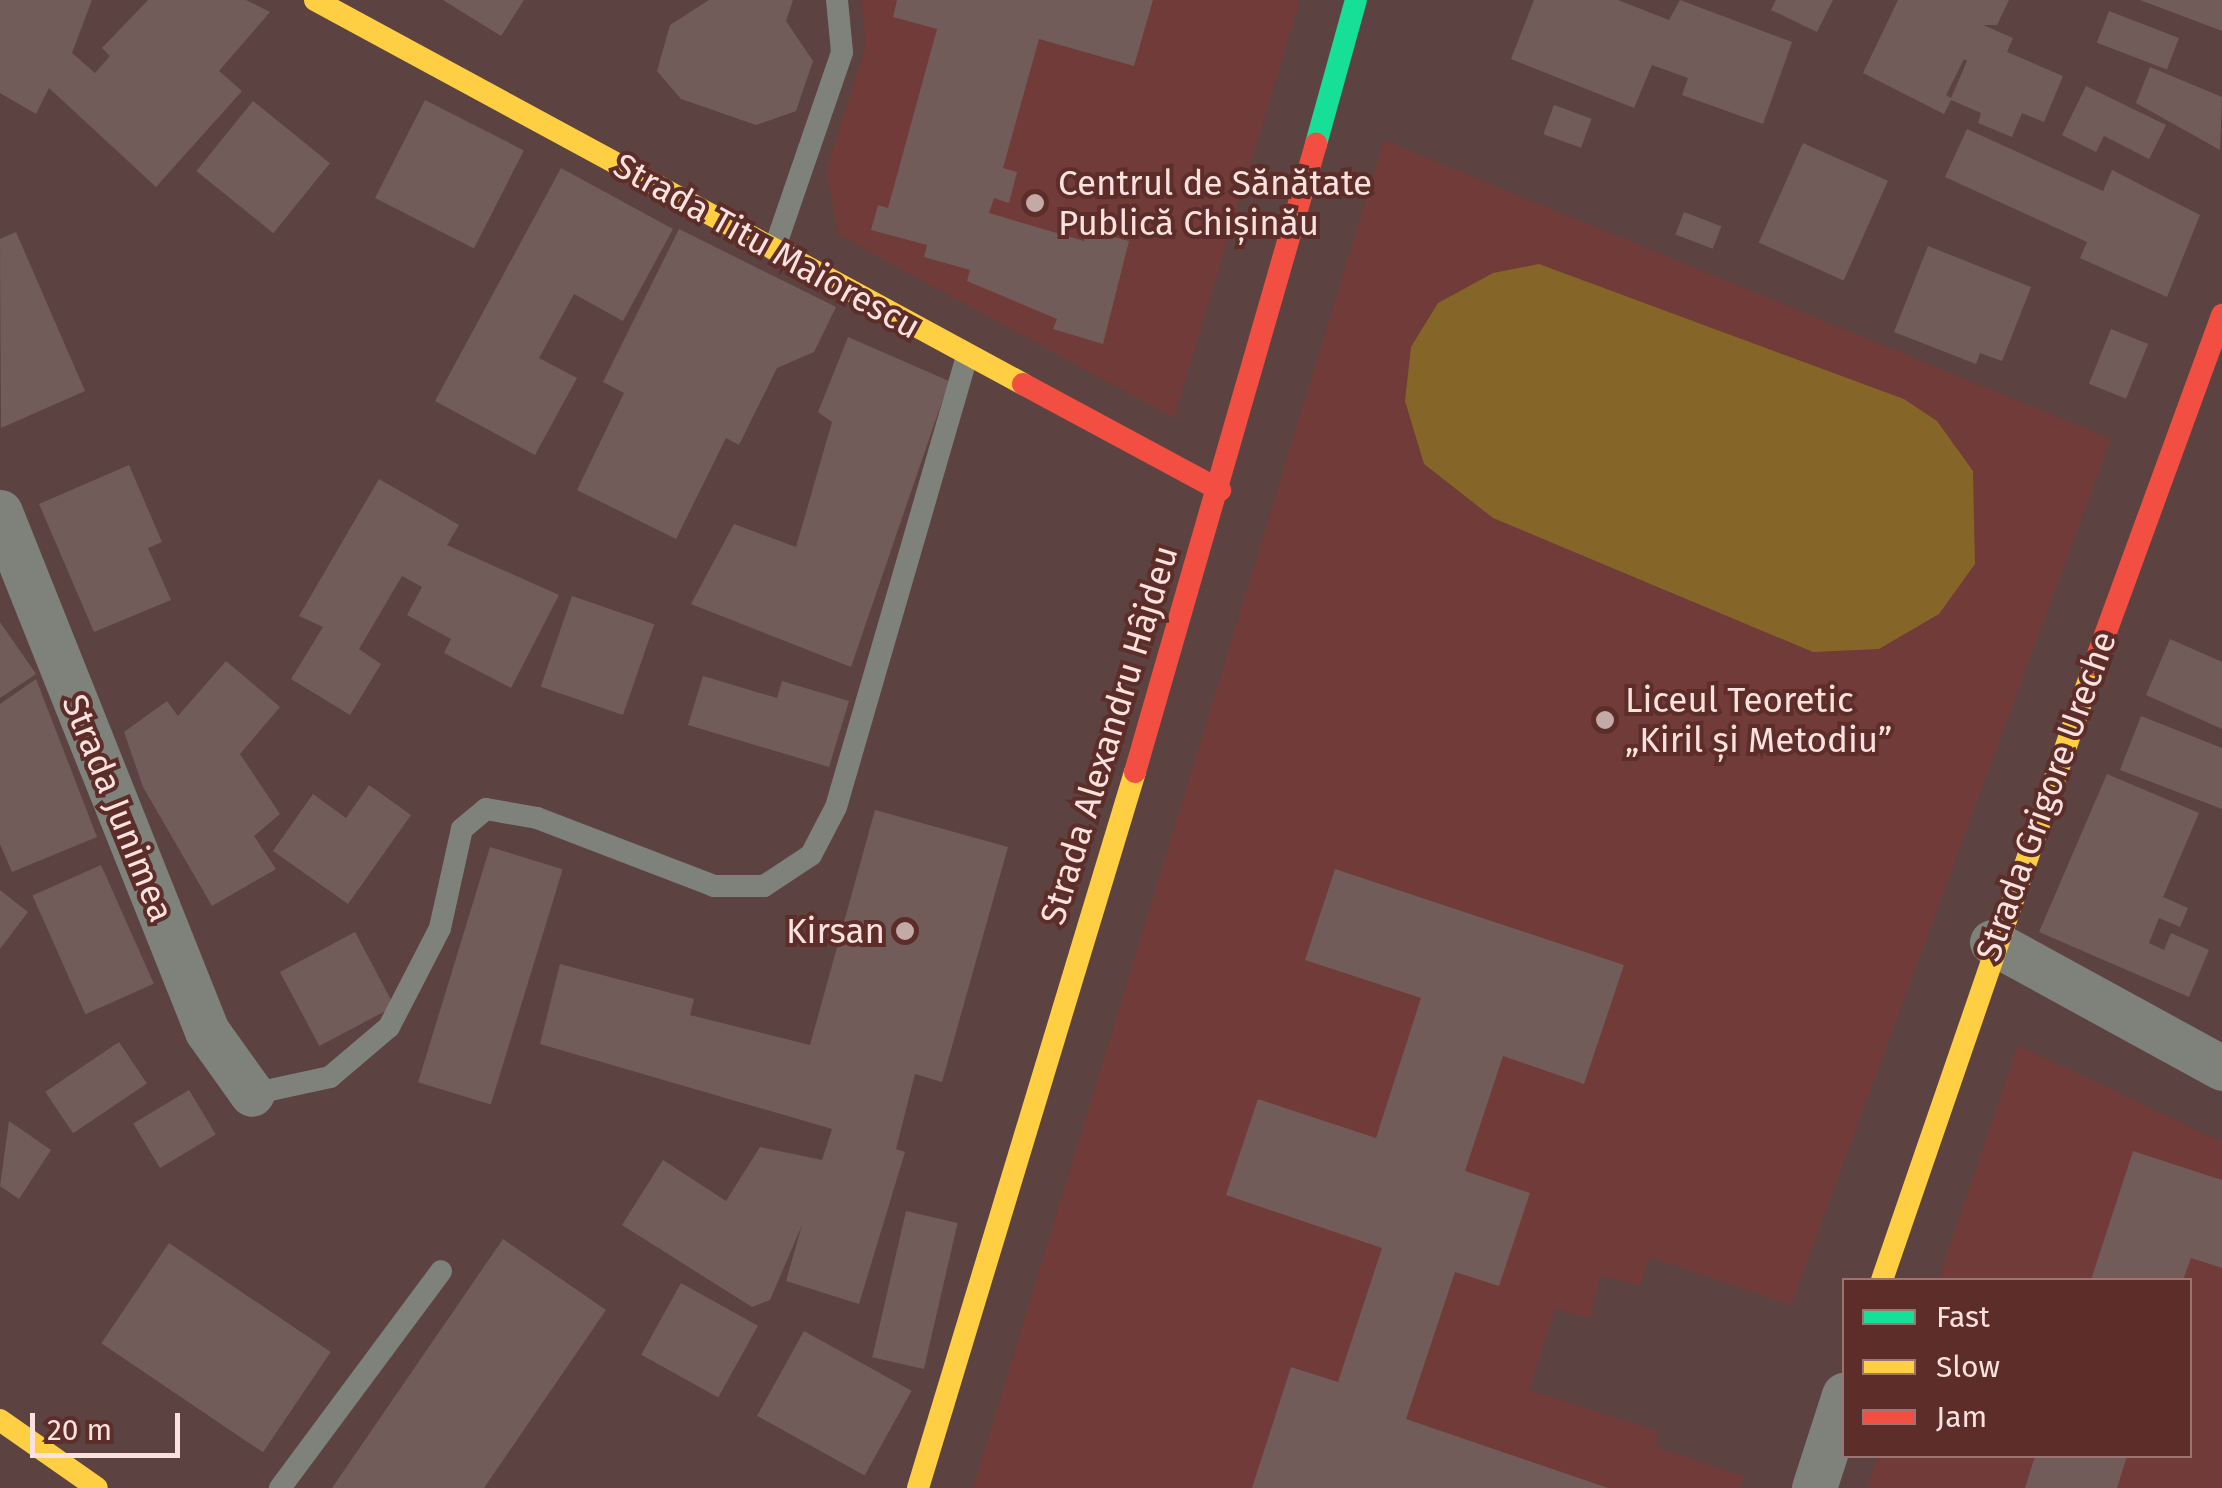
<!DOCTYPE html>
<meta charset="utf-8">
<style>
body{margin:0}
#map{position:relative;width:2222px;height:1488px;overflow:hidden;background:#5c4240;font-family:"Fira Sans",sans-serif}
div>[style]{position:absolute}
[style*='--x']{left:calc(var(--x)*1px);top:calc(var(--y)*1px);width:calc(var(--w)*1px);rotate:calc(var(--a)*1deg)}
.built>*{inset:0;background:#703b38}
.green>*{inset:0;background:#856528}
.building>*{inset:0;background:#725c5a;transform-origin:0 0}
.lane>*{height:22px;margin:-11px;padding:0 11px;transform-origin:11px;border-radius:11px;background:#7f827b}
.street>*{height:45px;margin:-22.5px;padding:0 22.5px;transform-origin:22.5px;border-radius:22.5px;background:#7f827b}
.fast>*{height:22px;margin:-11px;padding:0 11px;transform-origin:11px;border-radius:11px;background:#16e098}
.slow>*{height:22px;margin:-11px;padding:0 11px;transform-origin:11px;border-radius:11px;background:#ffcf43}
.jam>*{height:22px;margin:-11px;padding:0 11px;transform-origin:11px;border-radius:11px;background:#f24e42}
.dots>*{width:28px;height:28px;translate:-50% -50%;box-sizing:border-box;border:5px solid #5d2d2a;border-radius:50%}
span{translate:-50% -50%;white-space:nowrap;text-align:center;line-height:1.15;-webkit-text-stroke:8px #5d2d2a;paint-order:stroke}
.poi-label{font-size:35px;color:#fbe2df}
.left{translate:0 -50%;text-align:left}
.right{translate:-100% -50%;text-align:right}
.street-label{font-size:35px;color:#fbe2df}
.legend{position:absolute;left:1842px;top:1278px;width:350px;height:180px;box-sizing:border-box;background:#5d2d2a;border:2px solid #9c7572;margin:0;padding:12px 18px;list-style:none;font-size:30px;color:#fbe2df}
.legend li{display:flex;align-items:center;gap:20px;height:50px}
.legend b{width:50px;border:2px solid #9c7572}
.scale{position:absolute;left:30px;top:1413px;width:150px;height:45px;box-sizing:border-box;border:5px solid #fbe2df;border-top:0;padding-left:12px;font-size:30px;line-height:35px;white-space:nowrap;color:#fbe2df;-webkit-text-stroke:8px #5d2d2a;paint-order:stroke}
</style>
<div id="map">
<div class="built">
<div style="clip-path:polygon(861px 0,1300px 0,1174px 418px,839px 235px,826px 171px,866px 46px)"></div>
<div style="clip-path:polygon(1384px 140px,2111px 439px,1791px 1305px,1650px 1257px,1640px 1285px,1601px 1276px,1589px 1319px,1555px 1308px,1529px 1390px,1658px 1431px,1656px 1447px,1744px 1476px,1740px 1488px,973px 1488px)"></div>
<div style="clip-path:polygon(2018px 1045px,2222px 1142px,2222px 1488px,1867px 1488px,1878px 1456px,2190px 1456px,2190px 1280px,1938px 1280px)"></div>
</div>
<div class="green">
<div style="clip-path:polygon(1539px 264px,1904px 399px,1937px 421px,1973px 471px,1975px 564px,1939px 614px,1879px 649px,1813px 652px,1493px 518px,1424px 464px,1405px 401px,1411px 347px,1438px 303px,1493px 273px)"></div>
</div>
<div class="building">
<div style="clip-path:polygon(0 0,92px 0,72px 53px,95px 73px,110px 56px,102px 48px,148px 0,246px 0,270px 12px,219px 71px,242px 91px,156px 187px,49px 88px,36px 114px,0 93px)"></div>
<div style="clip-path:polygon(443px 0,524px 0,501px 36px)"></div>
<div style="clip-path:polygon(709px 0,793px 0,786px 21px,813px 61px,796px 111px,756px 125px,681px 99px,657px 71px,670px 25px)"></div>
<div style="clip-path:polygon(897px 0,1153px 0,1134px 66px,1039px 39px,1003px 168px,1017px 172px,1009px 203px,994px 198px,989px 213px,1084px 241px,1087px 230px,1129px 241px,1103px 344px,1053px 329px,1057px 319px,967px 281px,970px 270px,924px 257px,927px 245px,871px 230px,878px 205px,888px 208px,937px 29px,893px 17px)"></div>
<div style="clip-path:polygon(1534px 0,1618px 0,1669px 20px,1680px 0,1792px 42px,1763px 124px,1682px 95px,1688px 78px,1652px 65px,1634px 108px,1511px 59px)"></div>
<div style="clip-path:polygon(1776px 0,1833px 0,1817px 32px,1771px 10px)"></div>
<div style="clip-path:polygon(evenodd,1898px 0,2009px 0,1997px 25px,1983px 25px,2013px 38px,2007px 52px,2063px 76px,2044px 122px,2022px 113px,2012px 137px,1978px 123px,1981px 113px,1951px 100px,1944px 114px,1863px 73px,1898px 0,1964px 59px,1967px 61px,1951px 98px,1946px 95px,1964px 59px)"></div>
<div style="clip-path:polygon(2140px 0,2222px 0,2222px 31px)"></div>
<div style="left:2109px;top:11px;width:75px;height:34px;rotate:21deg"></div>
<div style="clip-path:polygon(2150px 67px,2222px 97px,2220px 150px,2136px 103px)"></div>
<div style="clip-path:polygon(2086px 86px,2166px 125px,2149px 159px,2104px 136px,2096px 152px,2062px 135px)"></div>
<div style="left:425px;top:100px;width:111px;height:110px;rotate:27deg"></div>
<div style="left:253px;top:101px;width:99px;height:90px;rotate:39deg"></div>
<div style="left:1554px;top:105px;width:40px;height:31px;rotate:20deg"></div>
<div style="clip-path:polygon(1967px 129px,2103px 191px,2112px 170px,2200px 215px,2167px 297px,2080px 258px,2087px 242px,1945px 177px)"></div>
<div style="left:1803px;top:143px;width:93px;height:109px;rotate:24deg"></div>
<div style="clip-path:polygon(561px 168px,673px 229px,623px 321px,574px 294px,539px 358px,577px 378px,535px 455px,435px 401px)"></div>
<div style="left:1684px;top:212px;width:40px;height:24px;rotate:21deg"></div>
<div style="clip-path:polygon(679px 229px,836px 307px,814px 352px,777px 368px,739px 445px,726px 438px,676px 539px,577px 490px,624px 393px,603px 382px)"></div>
<div style="clip-path:polygon(16px 232px,85px 391px,1px 428px,0 239px)"></div>
<div style="clip-path:polygon(1928px 246px,2031px 287px,2002px 361px,1980px 353px,1976px 364px,1894px 332px)"></div>
<div style="left:2111px;top:329px;width:40px;height:59px;rotate:22deg"></div>
<div style="clip-path:polygon(848px 337px,949px 381px,851px 667px,691px 604px,734px 524px,796px 547px,832px 422px,818px 412px)"></div>
<div style="clip-path:polygon(129px 465px,162px 542px,148px 548px,171px 600px,94px 632px,39px 504px)"></div>
<div style="clip-path:polygon(379px 479px,459px 525px,447px 545px,559px 595px,511px 688px,444px 653px,451px 639px,407px 615px,422px 587px,402px 576px,359px 649px,381px 664px,350px 715px,291px 679px,323px 627px,299px 616px)"></div>
<div style="left:572px;top:596px;width:87px;height:96px;rotate:19deg"></div>
<div style="clip-path:polygon(0 622px,36px 674px,0 698px)"></div>
<div style="clip-path:polygon(2170px 639px,2222px 662px,2222px 729px,2146px 695px)"></div>
<div style="clip-path:polygon(226px 661px,280px 707px,240px 754px,280px 814px,254px 836px,276px 869px,212px 906px,143px 787px,124px 732px,167px 701px,178px 716px)"></div>
<div style="clip-path:polygon(703px 676px,777px 698px,782px 681px,849px 701px,829px 767px,688px 725px)"></div>
<div style="clip-path:polygon(36px 679px,97px 837px,12px 872px,0 844px,0 704px)"></div>
<div style="clip-path:polygon(2141px 716px,2222px 748px,2222px 809px,2120px 770px)"></div>
<div style="clip-path:polygon(2107px 774px,2199px 813px,2163px 897px,2188px 908px,2180px 927px,2159px 918px,2149px 943px,2164px 950px,2171px 933px,2209px 950px,2189px 997px,2039px 932px)"></div>
<div style="clip-path:polygon(369px 785px,411px 815px,348px 904px,273px 851px,313px 794px,346px 818px)"></div>
<div style="clip-path:polygon(875px 810px,1008px 847px,942px 1082px,915px 1074px,896px 1149px,905px 1152px,859px 1304px,786px 1281px,802px 1225px,770px 1300px,752px 1307px,622px 1225px,663px 1160px,726px 1201px,760px 1147px,822px 1160px,832px 1129px,540px 1044px,560px 964px,694px 999px,690px 1015px,810px 1045px)"></div>
<div style="left:490px;top:847px;width:76px;height:246px;rotate:17deg"></div>
<div style="left:101px;top:865px;width:130px;height:75px;rotate:66deg"></div>
<div style="clip-path:polygon(1335px 869px,1624px 965px,1584px 1084px,1503px 1056px,1465px 1171px,1530px 1193px,1499px 1286px,1455px 1272px,1406px 1419px,1608px 1488px,1252px 1488px,1291px 1367px,1338px 1382px,1382px 1248px,1226px 1195px,1258px 1099px,1376px 1138px,1421px 998px,1305px 960px)"></div>
<div style="clip-path:polygon(0 890px,28px 912px,0 949px)"></div>
<div style="left:355px;top:932px;width:84px;height:85px;rotate:62deg"></div>
<div style="left:119px;top:1042px;width:50px;height:89px;rotate:56deg"></div>
<div style="left:189px;top:1090px;width:52px;height:65px;rotate:59deg"></div>
<div style="clip-path:polygon(9px 1121px,51px 1150px,19px 1199px,0 1186px)"></div>
<div style="clip-path:polygon(2133px 1151px,2222px 1180px,2222px 1268px,2191px 1258px,2183px 1280px,2091px 1280px)"></div>
<div style="left:906px;top:1211px;width:53px;height:150px;rotate:13deg"></div>
<div style="clip-path:polygon(503px 1239px,606px 1310px,484px 1488px,332px 1488px)"></div>
<div style="left:169px;top:1243px;width:195px;height:121px;rotate:34deg"></div>
<div style="left:681px;top:1283px;width:88px;height:82px;rotate:29deg"></div>
<div style="left:804px;top:1331px;width:123px;height:97px;rotate:29deg"></div>
<div style="clip-path:polygon(2035px 1456px,2127px 1456px,2117px 1488px,2025px 1488px)"></div>
</div>
<div class="lane">
<div style="--x:774;--y:250;--w:209;--a:-71"></div>
<div style="--x:842;--y:52;--w:52;--a:-95.5"></div>
<div style="--x:252;--y:1094;--w:80;--a:-12.3"></div>
<div style="--x:330;--y:1077;--w:77;--a:-40.3"></div>
<div style="--x:389;--y:1027;--w:111;--a:-62.7"></div>
<div style="--x:440;--y:928;--w:101;--a:-77.5"></div>
<div style="--x:462;--y:829;--w:31;--a:-40"></div>
<div style="--x:486;--y:809;--w:52;--a:10"></div>
<div style="--x:537;--y:818;--w:190;--a:21"></div>
<div style="--x:714;--y:886;--w:50;--a:0"></div>
<div style="--x:764;--y:886;--w:56;--a:-33.4"></div>
<div style="--x:811;--y:855;--w:54;--a:-62.5"></div>
<div style="--x:836;--y:807;--w:471;--a:-73.8"></div>
<div style="--x:280;--y:1488;--w:270;--a:-53.4"></div>
</div>
<div class="street">
<div style="--x:0;--y:512;--w:559;--a:68.26"></div>
<div style="--x:207;--y:1031;--w:77;--a:54.5"></div>
<div style="--x:1992;--y:942;--w:262;--a:28.7"></div>
<div style="--x:1814;--y:1488;--w:98;--a:-72.1"></div>
</div>
<div class="fast">
<div style="--x:1316;--y:144;--w:149;--a:-74.5"></div>
</div>
<div class="slow">
<div style="--x:315;--y:0;--w:805;--a:28.47"></div>
<div style="--x:1882;--y:1280;--w:651;--a:-70.98"></div>
<div style="--x:0;--y:1420;--w:118;--a:35"></div>
<div style="--x:918;--y:1488;--w:748;--a:-73.14"></div>
</div>
<div class="jam">
<div style="--x:1023;--y:384;--w:224;--a:28.3"></div>
<div style="--x:2094;--y:665;--w:373;--a:-69.9"></div>
<div style="--x:1135;--y:772;--w:654;--a:-73.92"></div>
</div>
<div class="dots">
<div style="left:1035px;top:203px;background:#c3aaa7"></div>
<div style="left:1605px;top:720px;background:#c3aaa7"></div>
<div style="left:905px;top:931px;background:#c3aaa7"></div>
</div>
<div class="poi-label">
<span class="left" style="left:1058px;top:203px">Centrul de Sănătate<br>Publică Chișinău</span>
<span class="left" style="left:1625px;top:720px">Liceul Teoretic<br>„Kiril și Metodiu”</span>
<span class="right" style="left:885px;top:931px">Kirsan</span>
</div>
<div class="street-label">
<span style="left:767px;top:246px;rotate:29deg">Strada Titu Maiorescu</span>
<span style="left:1109px;top:735px;rotate:-73deg">Strada Alexandru Hâjdeu</span>
<span style="left:2046px;top:796px;rotate:-70deg">Strada Grigore Ureche</span>
<span style="left:118px;top:808px;rotate:68deg">Strada Junimea</span>
</div>
<ul class="legend">
<li><b style="height:12px;background:#16e098"></b>Fast</li>
<li><b style="height:12px;background:#ffcf43"></b>Slow</li>
<li><b style="height:12px;background:#f24e42"></b>Jam</li>
</ul>
<div class="scale">20 m</div>
</div>
